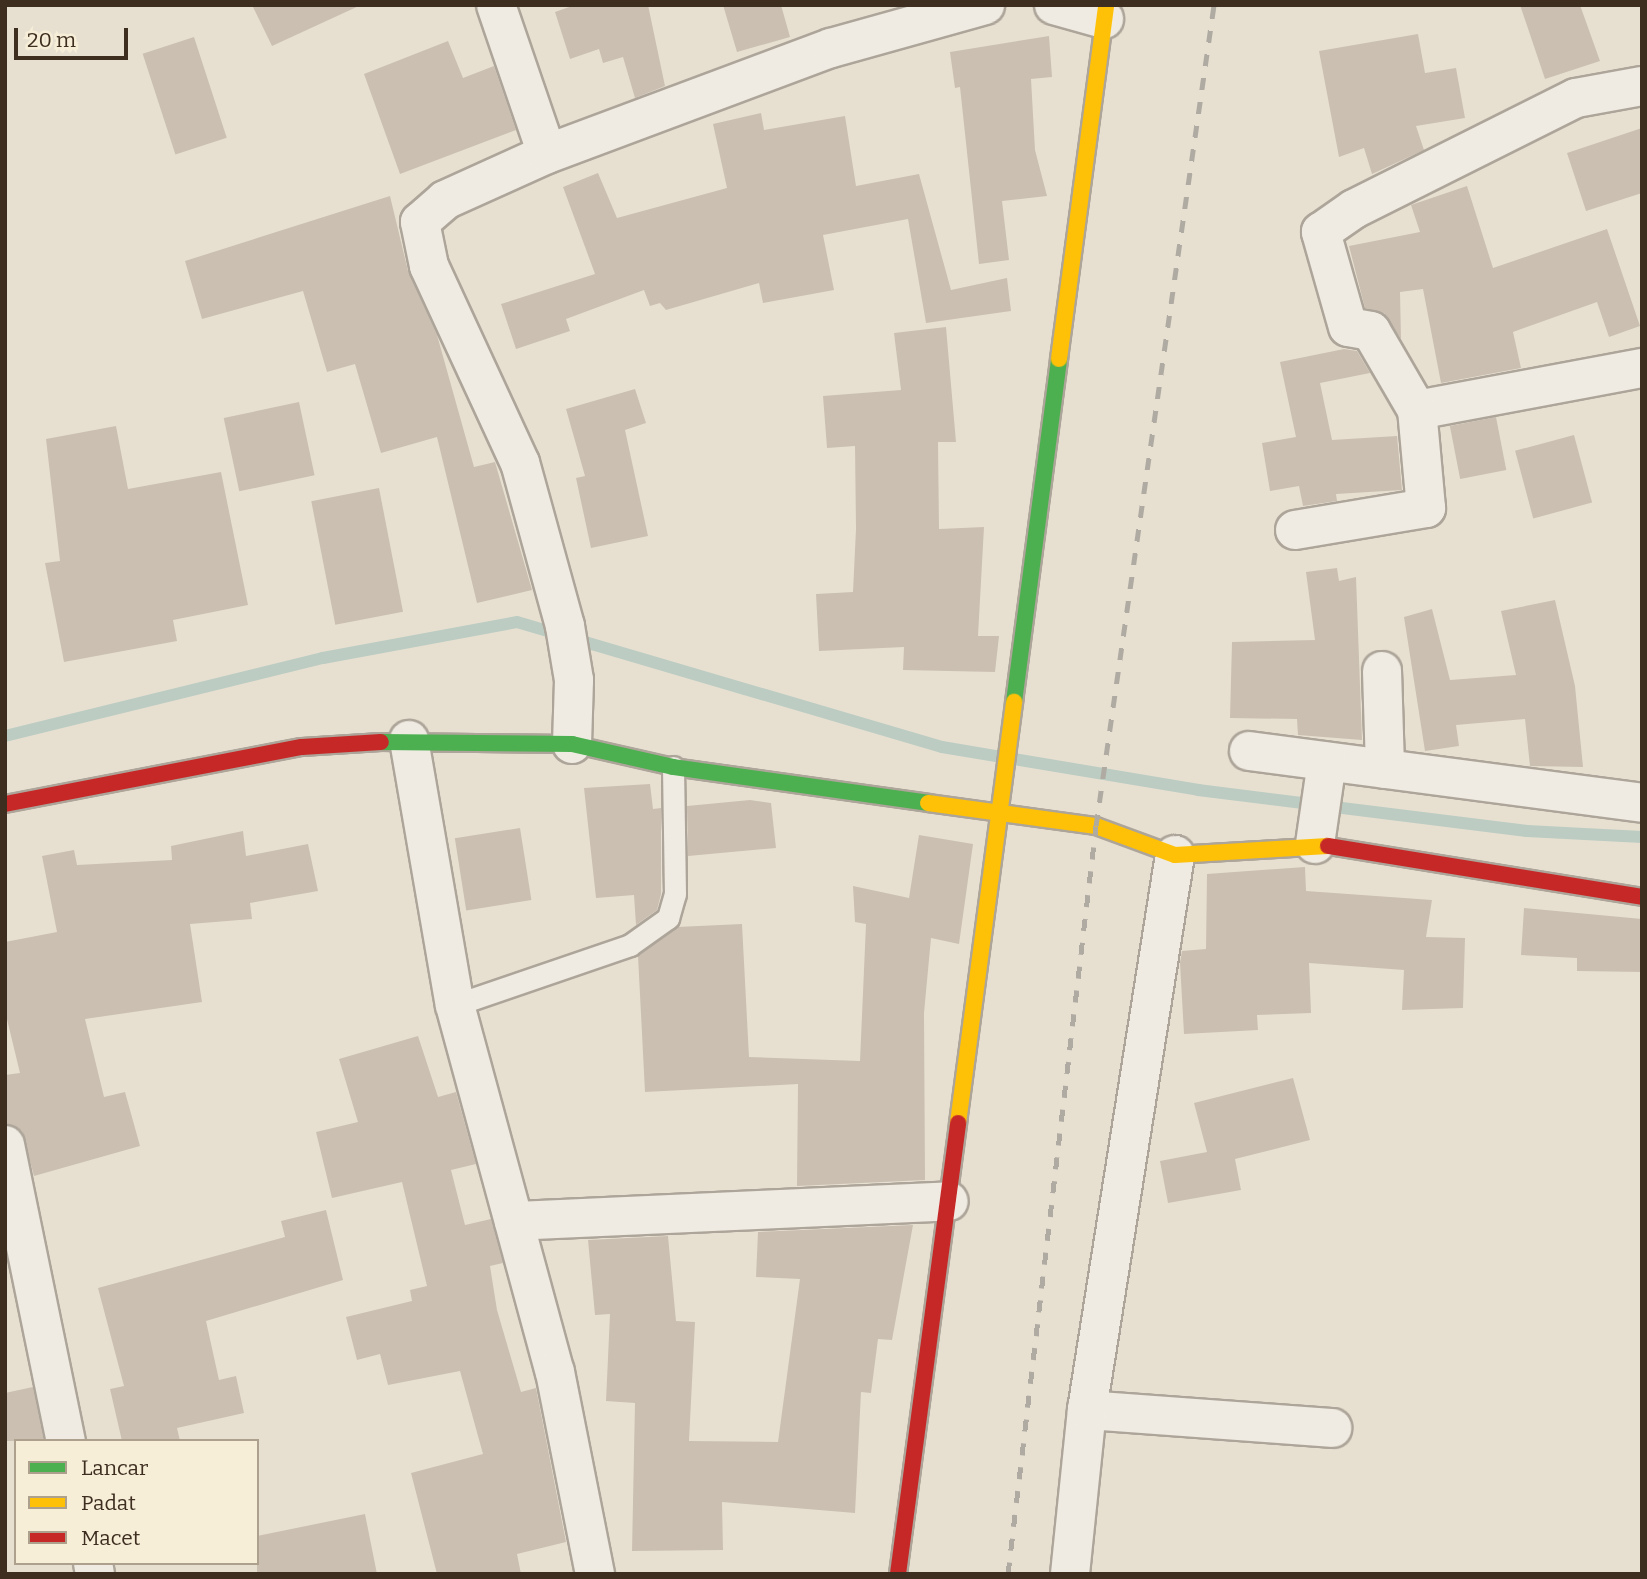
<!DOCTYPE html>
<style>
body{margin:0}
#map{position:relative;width:1647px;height:1579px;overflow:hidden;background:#e7e0d1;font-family:Bitter,serif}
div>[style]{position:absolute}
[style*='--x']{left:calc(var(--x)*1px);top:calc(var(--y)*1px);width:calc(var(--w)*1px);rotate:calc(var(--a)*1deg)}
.stream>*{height:12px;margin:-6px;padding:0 6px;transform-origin:6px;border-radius:6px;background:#bcccc2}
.building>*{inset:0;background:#cbbfb2;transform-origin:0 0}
.roads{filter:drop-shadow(2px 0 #ada599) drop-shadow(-2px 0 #ada599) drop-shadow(0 2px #ada599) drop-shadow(0 -2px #ada599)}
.lane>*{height:21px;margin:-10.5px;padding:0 10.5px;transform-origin:10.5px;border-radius:10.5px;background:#efebe3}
.street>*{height:38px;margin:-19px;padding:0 19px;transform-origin:19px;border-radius:19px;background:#efebe3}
.fast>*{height:16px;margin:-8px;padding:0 8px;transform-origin:8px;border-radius:8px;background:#4caf50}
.slow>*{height:16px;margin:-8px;padding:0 8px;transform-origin:8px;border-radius:8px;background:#ffc107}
.jam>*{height:16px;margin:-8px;padding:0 8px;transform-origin:8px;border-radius:8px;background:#c62828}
.rail>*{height:5px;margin-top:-2.5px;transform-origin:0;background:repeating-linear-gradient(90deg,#afaaa2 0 12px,transparent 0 24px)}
span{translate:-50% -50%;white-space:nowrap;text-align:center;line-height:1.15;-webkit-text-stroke:6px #f7eed8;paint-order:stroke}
.frame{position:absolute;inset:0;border:7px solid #3d2e20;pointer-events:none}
.legend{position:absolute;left:14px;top:1439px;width:245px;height:126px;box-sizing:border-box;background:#f7eed8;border:2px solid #ada18e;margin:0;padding:9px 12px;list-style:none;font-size:21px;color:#3d2e20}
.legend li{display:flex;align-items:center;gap:14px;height:35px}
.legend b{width:35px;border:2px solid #ada18e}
.scale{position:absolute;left:14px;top:28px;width:114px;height:32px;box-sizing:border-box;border:4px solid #3d2e20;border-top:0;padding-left:9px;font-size:21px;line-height:24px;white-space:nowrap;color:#3d2e20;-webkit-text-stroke:5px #f7eed8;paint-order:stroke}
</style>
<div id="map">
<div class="stream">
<div style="--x:5;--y:736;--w:327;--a:-13.8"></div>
<div style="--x:323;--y:658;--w:197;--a:-10.5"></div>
<div style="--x:517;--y:622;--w:443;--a:16.4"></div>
<div style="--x:942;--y:747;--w:260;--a:9.5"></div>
<div style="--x:1198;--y:790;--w:332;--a:7.1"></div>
<div style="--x:1527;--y:831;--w:115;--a:3"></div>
</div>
<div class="building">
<div style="clip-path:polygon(252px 5px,361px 5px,272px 46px)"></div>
<div style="clip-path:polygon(575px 5px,648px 5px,665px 86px,635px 98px,623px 57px,603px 63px,599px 49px,570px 59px,555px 12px)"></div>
<div style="clip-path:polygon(723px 5px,781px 5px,790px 37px,737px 52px)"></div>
<div style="clip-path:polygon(1520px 5px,1580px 5px,1600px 61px,1545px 79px)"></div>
<div style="clip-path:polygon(1418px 34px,1425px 73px,1456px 68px,1465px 118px,1416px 126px,1424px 150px,1372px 174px,1364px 148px,1339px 157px,1319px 51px)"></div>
<div style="clip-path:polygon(1049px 36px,1052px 77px,1031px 79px,1035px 150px,1047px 196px,1002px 201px,1009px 260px,979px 264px,960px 87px,955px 88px,950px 52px)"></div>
<div style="left:194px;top:37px;width:106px;height:54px;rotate:72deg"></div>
<div style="clip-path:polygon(448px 41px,463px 78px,494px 66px,516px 130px,400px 174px,364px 74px)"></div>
<div style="clip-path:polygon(761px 113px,764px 130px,845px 116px,856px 186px,919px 174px,951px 290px,1007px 278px,1011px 311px,926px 323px,908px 219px,823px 235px,834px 290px,763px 303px,759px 283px,666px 310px,660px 303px,650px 306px,644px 290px,566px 319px,570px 331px,516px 349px,501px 304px,595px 274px,563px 187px,598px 173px,617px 218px,727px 188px,713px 124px)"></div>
<div style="clip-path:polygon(1642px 128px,1642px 193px,1586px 211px,1567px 153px)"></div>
<div style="clip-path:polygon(1467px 186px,1493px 268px,1607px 229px,1640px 326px,1609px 337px,1597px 302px,1513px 332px,1521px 368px,1441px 383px,1423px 289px,1400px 292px,1401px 339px,1384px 313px,1365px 308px,1349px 246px,1420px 232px,1411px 205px)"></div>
<div style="clip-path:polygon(390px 196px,408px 271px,437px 335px,474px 467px,495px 462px,532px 590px,477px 603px,437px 437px,381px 453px,355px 364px,327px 372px,303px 291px,202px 319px,185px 261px)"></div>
<div style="clip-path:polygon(946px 327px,956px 442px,938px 442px,939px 529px,984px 527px,978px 636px,999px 636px,995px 672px,903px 670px,904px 647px,819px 651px,816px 594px,853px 592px,856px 529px,855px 446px,827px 448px,823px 396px,901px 390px,894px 333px)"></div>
<div style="clip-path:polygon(1344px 349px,1357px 351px,1370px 373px,1320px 383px,1332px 440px,1397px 436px,1402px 490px,1336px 494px,1337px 501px,1303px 506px,1299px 486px,1270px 491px,1262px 443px,1296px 437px,1280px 362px)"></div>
<div style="clip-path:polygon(635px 389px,646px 423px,625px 430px,648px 536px,591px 548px,576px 478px,585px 476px,566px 409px)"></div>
<div style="left:299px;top:402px;width:75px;height:77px;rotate:78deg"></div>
<div style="left:1496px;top:417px;width:54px;height:47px;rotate:79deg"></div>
<div style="clip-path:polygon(116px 426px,128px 489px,221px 472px,248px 605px,173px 620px,177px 641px,64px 662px,45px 563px,60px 561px,46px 439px)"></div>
<div style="left:1574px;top:435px;width:70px;height:61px;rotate:75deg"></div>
<div style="left:379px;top:488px;width:126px;height:69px;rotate:79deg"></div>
<div style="clip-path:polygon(1337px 568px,1339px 581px,1356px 577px,1362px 740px,1298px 735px,1297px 719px,1230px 718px,1232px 642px,1315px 640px,1306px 572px)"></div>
<div style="clip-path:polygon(1555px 600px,1575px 686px,1583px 767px,1530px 766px,1525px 719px,1456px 725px,1459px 746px,1425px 751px,1404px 617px,1432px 609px,1450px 680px,1516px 675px,1501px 611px)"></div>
<div style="clip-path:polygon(650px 784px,653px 809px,661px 808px,661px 894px,657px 910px,636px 925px,634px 895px,596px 898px,584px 788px)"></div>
<div style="clip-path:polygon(750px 800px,771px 803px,776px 848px,688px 856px,687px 806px)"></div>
<div style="left:520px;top:828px;width:73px;height:66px;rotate:81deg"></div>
<div style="clip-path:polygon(243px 831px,246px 856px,308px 844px,318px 891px,250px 903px,252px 919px,190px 924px,202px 1002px,85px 1019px,104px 1097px,125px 1092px,140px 1146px,34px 1176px,22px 1131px,5px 1124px,5px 1075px,20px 1073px,5px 1011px,5px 942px,57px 932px,42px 856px,74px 850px,77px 865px,172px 860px,171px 846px)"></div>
<div style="clip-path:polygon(919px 835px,973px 844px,959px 944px,931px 938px,924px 1013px,925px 1180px,797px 1186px,798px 1084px,645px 1092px,638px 956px,677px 927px,742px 924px,749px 1057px,860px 1061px,866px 924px,855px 922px,853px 886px,909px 898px)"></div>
<div style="clip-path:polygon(1305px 867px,1306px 891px,1432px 900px,1426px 937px,1465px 938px,1463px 1008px,1402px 1010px,1404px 970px,1309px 963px,1311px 1013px,1257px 1015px,1258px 1030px,1184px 1034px,1180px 963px,1182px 951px,1206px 949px,1207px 874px)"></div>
<div style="clip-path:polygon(1524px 908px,1642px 919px,1642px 972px,1577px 971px,1577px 958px,1521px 955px)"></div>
<div style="clip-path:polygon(418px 1036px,438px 1097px,456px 1092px,476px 1164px,451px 1170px,465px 1225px,491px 1219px,503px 1263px,490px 1266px,497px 1310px,521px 1392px,536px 1388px,566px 1542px,517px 1554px,521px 1574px,437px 1574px,411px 1473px,483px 1454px,460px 1371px,388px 1385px,380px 1354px,357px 1360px,346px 1317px,412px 1301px,410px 1290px,427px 1286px,402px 1182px,332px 1198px,316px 1132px,358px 1122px,339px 1059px)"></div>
<div style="clip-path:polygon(1293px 1078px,1310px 1140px,1235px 1159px,1241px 1190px,1168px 1203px,1160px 1161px,1207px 1152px,1194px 1103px)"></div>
<div style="clip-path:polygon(326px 1210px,343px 1280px,206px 1321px,219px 1380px,236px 1376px,244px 1413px,177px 1428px,180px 1441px,122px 1441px,110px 1389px,124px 1386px,98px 1288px,285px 1237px,281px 1221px)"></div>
<div style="clip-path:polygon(913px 1225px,892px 1340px,878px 1339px,871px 1393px,861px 1392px,855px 1513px,722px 1502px,723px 1550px,632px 1551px,635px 1403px,606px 1401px,610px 1314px,595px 1315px,588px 1240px,668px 1236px,676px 1321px,695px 1322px,689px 1441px,778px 1442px,800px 1279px,756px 1277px,758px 1232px)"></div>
<div style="clip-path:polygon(33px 1387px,44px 1441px,5px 1441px,5px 1393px)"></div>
<div style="clip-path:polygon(365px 1514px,377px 1574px,257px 1574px,257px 1536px)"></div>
</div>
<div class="roads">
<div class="lane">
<div style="--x:455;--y:1005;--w:185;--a:-18.9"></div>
<div style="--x:630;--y:945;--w:47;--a:-35.4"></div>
<div style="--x:668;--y:918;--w:25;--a:-74"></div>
<div style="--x:675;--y:894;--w:127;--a:-90.9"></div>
</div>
<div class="street">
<div style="--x:496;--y:5;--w:157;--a:71.1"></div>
<div style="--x:1054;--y:5;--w:52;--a:15.6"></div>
<div style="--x:1417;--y:410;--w:229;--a:-10.6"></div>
<div style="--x:1295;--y:530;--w:133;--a:-9.5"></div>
<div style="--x:1426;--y:508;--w:98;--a:-95.2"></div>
<div style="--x:1417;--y:410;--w:91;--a:-120.2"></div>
<div style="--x:1371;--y:331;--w:23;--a:-170"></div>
<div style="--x:1348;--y:327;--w:99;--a:-105.9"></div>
<div style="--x:1321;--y:232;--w:40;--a:-34.9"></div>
<div style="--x:1354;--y:209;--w:248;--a:-26.6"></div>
<div style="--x:1576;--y:98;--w:67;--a:-10.3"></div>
<div style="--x:1382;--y:671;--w:98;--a:88.2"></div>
<div style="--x:409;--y:740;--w:269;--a:80.2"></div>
<div style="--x:455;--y:1005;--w:380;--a:74.8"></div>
<div style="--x:555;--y:1372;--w:206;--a:78.8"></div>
<div style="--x:572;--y:744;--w:64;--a:-88.2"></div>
<div style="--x:574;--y:680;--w:55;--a:-99.5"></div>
<div style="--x:565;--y:626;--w:169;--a:-105.4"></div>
<div style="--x:520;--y:463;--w:217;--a:-114.8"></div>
<div style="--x:429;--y:266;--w:45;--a:-101.6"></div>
<div style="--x:420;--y:222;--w:33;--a:-41"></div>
<div style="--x:445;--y:200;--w:112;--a:-24.3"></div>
<div style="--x:547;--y:154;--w:303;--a:-20.5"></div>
<div style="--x:831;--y:48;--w:160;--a:-15.6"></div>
<div style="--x:1249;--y:751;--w:396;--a:7.5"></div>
<div style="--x:1315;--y:844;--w:83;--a:-81.7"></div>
<div style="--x:5;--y:1145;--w:302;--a:78.4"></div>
<div style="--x:514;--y:1221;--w:435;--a:-2.6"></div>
<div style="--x:1087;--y:1410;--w:246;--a:4.2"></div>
<div style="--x:93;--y:1563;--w:11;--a:80"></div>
<div style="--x:1070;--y:1574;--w:165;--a:-84.1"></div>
<div style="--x:1087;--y:1410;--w:562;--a:-80.99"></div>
</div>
<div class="fast">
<div style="--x:1014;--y:702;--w:346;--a:-82.5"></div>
<div style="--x:381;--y:742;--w:191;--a:0.6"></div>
<div style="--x:572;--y:744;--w:104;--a:12.8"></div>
<div style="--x:673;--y:767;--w:258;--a:8"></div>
</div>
<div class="slow">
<div style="--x:1059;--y:359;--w:357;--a:-82.4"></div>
<div style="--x:928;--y:803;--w:170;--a:7.8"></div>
<div style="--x:1096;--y:826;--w:84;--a:20.2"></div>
<div style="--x:1175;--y:855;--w:153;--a:-3.4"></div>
<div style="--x:958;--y:1123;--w:425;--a:-82.4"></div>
</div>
<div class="jam">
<div style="--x:5;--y:804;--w:302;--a:-10.9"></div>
<div style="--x:302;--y:747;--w:79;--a:-3.6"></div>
<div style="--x:1328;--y:846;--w:318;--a:9.2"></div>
<div style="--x:898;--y:1574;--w:455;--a:-82.4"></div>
</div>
</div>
<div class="rail">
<div style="--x:1008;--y:1574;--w:753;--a:-83.29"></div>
<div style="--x:1096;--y:826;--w:829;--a:-81.82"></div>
</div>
<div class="frame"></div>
<ul class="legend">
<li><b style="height:9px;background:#4caf50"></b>Lancar</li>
<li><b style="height:9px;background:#ffc107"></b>Padat</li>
<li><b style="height:9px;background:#c62828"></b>Macet</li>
</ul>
<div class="scale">20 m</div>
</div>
